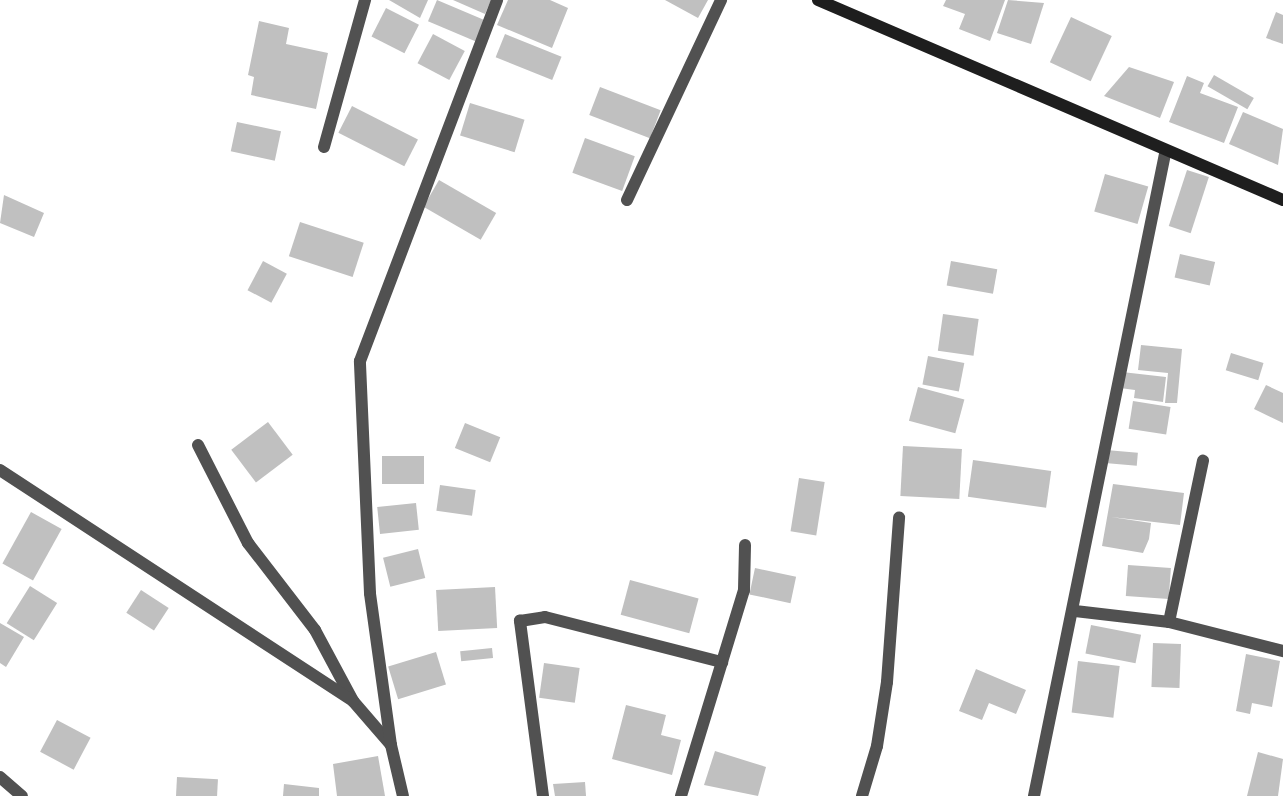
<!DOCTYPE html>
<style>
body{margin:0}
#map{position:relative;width:1283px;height:796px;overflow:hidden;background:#fff;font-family:Ubuntu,sans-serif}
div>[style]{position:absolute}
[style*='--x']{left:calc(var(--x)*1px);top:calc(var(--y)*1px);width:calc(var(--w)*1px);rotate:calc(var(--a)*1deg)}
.building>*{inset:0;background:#c0c0c0;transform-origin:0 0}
.street>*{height:12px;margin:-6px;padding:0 6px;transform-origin:6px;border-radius:6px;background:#515151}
.secondary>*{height:12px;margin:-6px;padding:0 6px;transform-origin:6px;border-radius:6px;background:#1e1e1e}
span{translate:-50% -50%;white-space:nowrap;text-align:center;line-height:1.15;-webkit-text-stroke:5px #fff;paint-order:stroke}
</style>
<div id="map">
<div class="building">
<div style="clip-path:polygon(389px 0,428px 0,420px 18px)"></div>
<div style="left:437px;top:0;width:52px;height:23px;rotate:23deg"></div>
<div style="clip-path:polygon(453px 0,491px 0,485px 14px)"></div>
<div style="clip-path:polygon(508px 0,550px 0,568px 8px,552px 48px,497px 25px)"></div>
<div style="clip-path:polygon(665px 0,708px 0,698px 18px)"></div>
<div style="clip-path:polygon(946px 0,1005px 0,990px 41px,959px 29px,965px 14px,943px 6px)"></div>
<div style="clip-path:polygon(1008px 0,1044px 3px,1031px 44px,997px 33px)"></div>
<div style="left:386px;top:8px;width:37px;height:32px;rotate:27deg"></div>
<div style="clip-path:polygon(1276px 12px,1283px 15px,1283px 44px,1266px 38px)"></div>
<div style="left:1071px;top:17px;width:45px;height:50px;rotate:25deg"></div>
<div style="clip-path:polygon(259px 21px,289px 28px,286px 44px,328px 53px,316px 109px,251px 95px,254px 77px,248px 75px)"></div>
<div style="left:433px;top:34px;width:36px;height:33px;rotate:28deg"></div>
<div style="left:505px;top:34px;width:61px;height:25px;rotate:22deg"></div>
<div style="clip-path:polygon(1129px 67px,1174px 82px,1160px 118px,1104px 96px)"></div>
<div style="left:1214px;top:75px;width:46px;height:13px;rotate:30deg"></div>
<div style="clip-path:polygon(1187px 76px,1204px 83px,1200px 93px,1238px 107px,1224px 143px,1169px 122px)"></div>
<div style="left:600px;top:87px;width:65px;height:30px;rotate:21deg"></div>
<div style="left:470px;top:103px;width:57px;height:34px;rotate:17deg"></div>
<div style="left:352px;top:106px;width:74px;height:30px;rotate:27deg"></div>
<div style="clip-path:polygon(1243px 112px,1283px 129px,1278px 165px,1229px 144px)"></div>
<div style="left:237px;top:122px;width:45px;height:30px;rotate:12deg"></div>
<div style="left:585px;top:138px;width:53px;height:37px;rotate:20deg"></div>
<div style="left:1187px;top:170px;width:23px;height:59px;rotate:18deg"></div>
<div style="left:1105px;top:174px;width:45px;height:39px;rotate:16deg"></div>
<div style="left:439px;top:180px;width:66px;height:31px;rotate:30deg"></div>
<div style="clip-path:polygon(4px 195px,44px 213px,34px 237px,0 223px)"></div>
<div style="left:300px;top:222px;width:67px;height:36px;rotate:18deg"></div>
<div style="left:1180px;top:254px;width:36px;height:24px;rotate:13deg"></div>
<div style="left:263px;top:261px;width:27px;height:33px;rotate:28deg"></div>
<div style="left:951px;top:261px;width:47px;height:25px;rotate:10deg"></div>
<div style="left:943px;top:314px;width:36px;height:37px;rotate:8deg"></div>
<div style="clip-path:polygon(1141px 345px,1182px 349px,1177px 403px,1165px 403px,1168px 373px,1138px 370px)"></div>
<div style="left:1231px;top:353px;width:34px;height:18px;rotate:17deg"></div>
<div style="left:928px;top:356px;width:37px;height:29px;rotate:11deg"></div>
<div style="clip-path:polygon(1122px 372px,1166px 377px,1163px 402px,1134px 398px,1135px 390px,1120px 388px)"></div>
<div style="clip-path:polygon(1266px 385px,1283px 393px,1283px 423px,1254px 409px)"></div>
<div style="left:918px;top:387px;width:48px;height:35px;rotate:15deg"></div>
<div style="left:1133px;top:401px;width:38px;height:28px;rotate:9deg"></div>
<div style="left:268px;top:422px;width:41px;height:46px;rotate:53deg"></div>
<div style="left:465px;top:423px;width:38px;height:27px;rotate:22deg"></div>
<div style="left:903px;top:446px;width:59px;height:50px;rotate:3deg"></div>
<div style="left:1106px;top:450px;width:32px;height:13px;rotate:5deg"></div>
<div style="left:424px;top:456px;width:28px;height:42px;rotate:90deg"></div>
<div style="left:973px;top:460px;width:79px;height:37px;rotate:8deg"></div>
<div style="left:799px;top:478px;width:26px;height:54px;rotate:9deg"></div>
<div style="clip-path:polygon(1113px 484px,1184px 493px,1180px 525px,1111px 517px,1151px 523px,1149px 539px,1143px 553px,1102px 546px)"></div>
<div style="left:440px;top:485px;width:36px;height:26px;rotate:8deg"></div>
<div style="left:416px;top:503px;width:27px;height:39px;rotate:84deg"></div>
<div style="left:31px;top:512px;width:35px;height:59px;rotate:29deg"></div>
<div style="left:418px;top:549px;width:30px;height:36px;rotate:76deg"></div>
<div style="left:1128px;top:565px;width:43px;height:31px;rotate:4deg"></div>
<div style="left:755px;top:568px;width:42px;height:27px;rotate:12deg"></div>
<div style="left:630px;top:580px;width:71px;height:36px;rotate:15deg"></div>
<div style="left:30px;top:586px;width:32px;height:44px;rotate:32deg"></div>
<div style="left:495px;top:587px;width:41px;height:59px;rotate:87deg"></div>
<div style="left:141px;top:590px;width:33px;height:27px;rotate:33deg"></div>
<div style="clip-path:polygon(0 623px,24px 637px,6px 667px,0 663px)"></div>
<div style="left:1091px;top:625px;width:51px;height:29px;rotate:11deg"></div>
<div style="left:1153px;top:643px;width:28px;height:44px;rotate:2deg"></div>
<div style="left:492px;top:648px;width:10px;height:32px;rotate:84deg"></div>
<div style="left:436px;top:652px;width:34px;height:50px;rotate:73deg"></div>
<div style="clip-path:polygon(1246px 654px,1280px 661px,1272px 707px,1252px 703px,1250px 714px,1236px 711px)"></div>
<div style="left:1078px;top:661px;width:42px;height:52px;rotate:7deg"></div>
<div style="left:544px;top:663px;width:36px;height:35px;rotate:8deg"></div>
<div style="clip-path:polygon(976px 669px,1026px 690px,1016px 714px,989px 703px,982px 720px,959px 711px)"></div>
<div style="clip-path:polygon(626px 705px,666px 715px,661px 735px,681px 740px,672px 775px,612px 759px)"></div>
<div style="left:57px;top:720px;width:38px;height:36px;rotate:28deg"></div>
<div style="clip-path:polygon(715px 751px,766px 767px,758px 796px,704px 785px)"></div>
<div style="clip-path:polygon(1258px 752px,1283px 759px,1278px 796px,1247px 796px)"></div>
<div style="clip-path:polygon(378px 756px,385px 796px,337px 796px,333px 764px)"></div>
<div style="left:177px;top:777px;width:41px;height:19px;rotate:3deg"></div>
<div style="clip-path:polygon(585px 782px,586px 796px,555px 796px,553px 784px)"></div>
<div style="clip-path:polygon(284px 784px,319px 788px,319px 796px,283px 796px)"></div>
</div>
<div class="street">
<div style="--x:324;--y:147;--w:153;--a:-74.4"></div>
<div style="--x:627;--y:200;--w:221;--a:-64.8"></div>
<div style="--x:198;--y:445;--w:110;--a:63"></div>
<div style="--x:248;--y:543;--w:110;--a:52.4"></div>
<div style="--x:315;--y:630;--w:81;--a:61.8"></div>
<div style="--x:353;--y:701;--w:58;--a:49.2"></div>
<div style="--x:391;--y:745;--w:52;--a:76.8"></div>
<div style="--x:0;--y:470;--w:422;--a:33.2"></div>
<div style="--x:1075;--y:611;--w:95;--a:6.7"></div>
<div style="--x:1169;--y:622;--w:118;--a:14.3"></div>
<div style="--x:1169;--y:622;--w:165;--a:-78.1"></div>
<div style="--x:391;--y:745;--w:153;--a:-97.9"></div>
<div style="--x:370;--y:593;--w:232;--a:-92.5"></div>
<div style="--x:360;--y:361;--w:386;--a:-69.2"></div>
<div style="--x:0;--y:777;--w:29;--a:41"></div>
<div style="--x:543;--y:796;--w:177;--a:-97.5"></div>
<div style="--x:520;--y:621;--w:25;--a:-9"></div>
<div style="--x:545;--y:617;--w:183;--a:14.3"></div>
<div style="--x:681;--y:796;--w:215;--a:-73"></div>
<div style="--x:744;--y:590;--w:45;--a:-88.7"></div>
<div style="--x:862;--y:796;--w:52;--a:-73.3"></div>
<div style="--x:877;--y:746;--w:65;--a:-81.1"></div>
<div style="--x:887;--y:682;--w:165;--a:-85.8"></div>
<div style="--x:1034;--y:796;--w:655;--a:-78.47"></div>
</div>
<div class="secondary">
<div style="--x:818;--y:0;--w:506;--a:23.27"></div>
</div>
</div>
